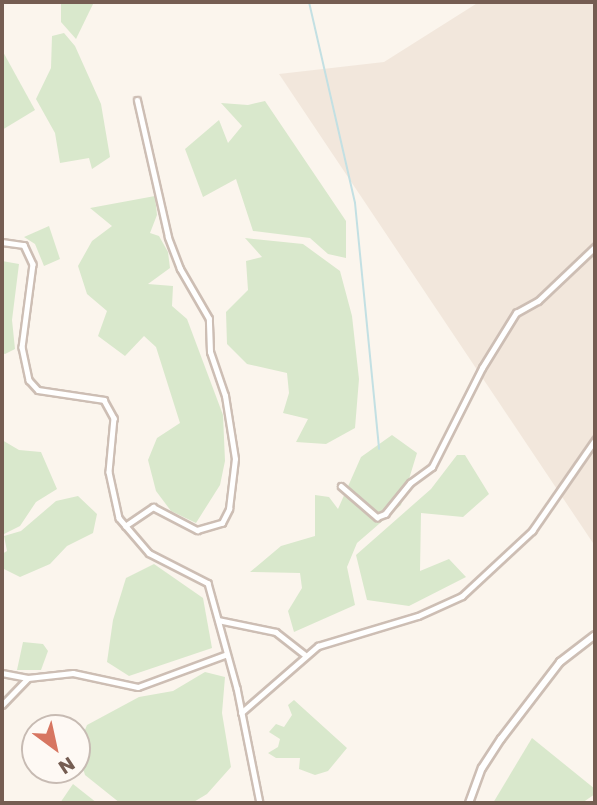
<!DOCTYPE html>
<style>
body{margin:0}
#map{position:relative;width:597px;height:805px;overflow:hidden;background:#fbf5ed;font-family:Poppins,sans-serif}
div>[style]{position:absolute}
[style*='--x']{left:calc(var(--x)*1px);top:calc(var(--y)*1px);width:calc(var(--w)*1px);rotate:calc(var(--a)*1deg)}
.residential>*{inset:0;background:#f2e7dc}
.green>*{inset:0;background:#d9e8cc}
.stream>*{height:2px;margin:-1px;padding:0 1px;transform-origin:1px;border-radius:1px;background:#c3e0e3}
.roads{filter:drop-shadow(2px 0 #cdbeb4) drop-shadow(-2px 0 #cdbeb4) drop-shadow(0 2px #cdbeb4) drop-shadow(0 -2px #cdbeb4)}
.minor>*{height:4.5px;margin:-2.25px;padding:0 2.25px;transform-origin:2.25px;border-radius:2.25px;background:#fff}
.tertiary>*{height:6px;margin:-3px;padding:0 3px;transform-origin:3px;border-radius:3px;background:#fff}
span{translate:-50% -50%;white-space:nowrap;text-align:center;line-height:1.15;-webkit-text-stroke:5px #fef9f4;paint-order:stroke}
.frame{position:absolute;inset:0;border:4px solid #755d52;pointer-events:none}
.north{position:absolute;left:21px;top:714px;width:70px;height:70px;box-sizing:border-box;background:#fef9f4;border:2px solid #c7bbb3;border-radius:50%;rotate:147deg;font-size:19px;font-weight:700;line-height:28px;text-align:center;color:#755d52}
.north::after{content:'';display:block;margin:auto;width:24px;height:32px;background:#d77661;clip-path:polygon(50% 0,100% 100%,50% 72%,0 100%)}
</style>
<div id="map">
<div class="residential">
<div style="clip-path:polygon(479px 2px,595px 2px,595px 546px,279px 74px,384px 62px)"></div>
</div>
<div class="green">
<div style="clip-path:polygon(61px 2px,94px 2px,76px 39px,61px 22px)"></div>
<div style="clip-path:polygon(64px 33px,75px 46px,101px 104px,110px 157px,92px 169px,89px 158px,60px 163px,55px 133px,36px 99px,51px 68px,52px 36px)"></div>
<div style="clip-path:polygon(2px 50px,35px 110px,2px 130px)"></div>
<div style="clip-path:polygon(265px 101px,346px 221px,346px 258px,328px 254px,310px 238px,253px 231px,236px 179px,203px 197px,185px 149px,219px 120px,228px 143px,242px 126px,221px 103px,248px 105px)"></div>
<div style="clip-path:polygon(155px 196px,157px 215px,150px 233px,159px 236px,168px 252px,170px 268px,148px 284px,173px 286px,172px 306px,187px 319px,223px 415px,225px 461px,220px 485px,196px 523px,171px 511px,156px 491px,148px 460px,157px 438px,180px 423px,156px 347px,144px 336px,125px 356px,98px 336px,107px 311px,87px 294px,78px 266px,92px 241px,112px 226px,90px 208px)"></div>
<div style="clip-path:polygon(49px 226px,60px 259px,44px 266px,35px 244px,24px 237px)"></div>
<div style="clip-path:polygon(245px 238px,303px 244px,340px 271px,352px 316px,359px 379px,355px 428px,326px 444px,296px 442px,308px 419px,283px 413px,289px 393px,287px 373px,247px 364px,227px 344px,226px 312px,248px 290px,246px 261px,262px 257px)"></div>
<div style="clip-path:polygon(2px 261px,19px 264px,12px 320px,15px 349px,5px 354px,2px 353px)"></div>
<div style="clip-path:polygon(392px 435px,417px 453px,401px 505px,357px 543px,347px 567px,355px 605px,294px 632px,288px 611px,302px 588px,300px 573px,250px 572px,281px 546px,315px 536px,315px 495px,329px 497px,338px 509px,361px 457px)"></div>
<div style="clip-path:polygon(2px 440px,19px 450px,41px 452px,57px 489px,36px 502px,20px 526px,2px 535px)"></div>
<div style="clip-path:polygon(457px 455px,465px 455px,489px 494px,463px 517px,421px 513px,420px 571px,449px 559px,466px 577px,409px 606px,367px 600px,356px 555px,431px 489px)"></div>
<div style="clip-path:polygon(78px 496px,97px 514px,93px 533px,67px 546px,50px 564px,20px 577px,2px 568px,2px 554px,7px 551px,4px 536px,21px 531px,56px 501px)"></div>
<div style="clip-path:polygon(154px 564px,203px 598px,212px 648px,129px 676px,107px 662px,113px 620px,126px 578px)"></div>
<div style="clip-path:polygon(23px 642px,43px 644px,48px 651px,41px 670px,17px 670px)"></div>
<div style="clip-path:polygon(205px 672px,225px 677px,222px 713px,231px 767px,207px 794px,192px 803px,120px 803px,85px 775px,77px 749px,87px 725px,139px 697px,173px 691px)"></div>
<div style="clip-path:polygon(294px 700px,347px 748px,328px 771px,315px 775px,299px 769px,300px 758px,276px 758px,268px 753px,278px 747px,280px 739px,269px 732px,276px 724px,284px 727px,292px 715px,288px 705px)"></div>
<div style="clip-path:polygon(532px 738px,595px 789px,595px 794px,582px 803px,493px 803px)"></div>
<div style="clip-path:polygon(73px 784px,97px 803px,60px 803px)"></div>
</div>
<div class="stream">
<div style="--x:309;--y:2;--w:206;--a:77.1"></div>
<div style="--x:355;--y:203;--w:247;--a:84.4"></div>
</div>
<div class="roads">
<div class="minor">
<div style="--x:2;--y:242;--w:22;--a:8"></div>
<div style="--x:24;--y:245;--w:21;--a:65"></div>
<div style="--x:33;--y:264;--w:84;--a:97.5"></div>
<div style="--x:22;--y:347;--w:34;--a:78"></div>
<div style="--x:29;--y:380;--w:13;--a:48"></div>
<div style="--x:38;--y:390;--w:67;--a:8.6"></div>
<div style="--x:104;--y:400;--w:21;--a:61"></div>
<div style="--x:114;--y:418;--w:54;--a:95.3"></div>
<div style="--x:109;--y:472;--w:47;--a:77.7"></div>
<div style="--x:119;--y:518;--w:46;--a:49.4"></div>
<div style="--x:149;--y:553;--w:66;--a:27"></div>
<div style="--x:208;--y:583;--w:109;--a:74.6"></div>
<div style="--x:237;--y:688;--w:117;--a:78.7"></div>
<div style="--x:341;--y:486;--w:48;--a:40.7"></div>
<div style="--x:377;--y:517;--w:9;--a:-21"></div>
<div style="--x:385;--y:514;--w:40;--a:-51"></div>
<div style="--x:410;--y:483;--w:27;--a:-36"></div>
<div style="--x:432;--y:467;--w:111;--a:-63.2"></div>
<div style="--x:482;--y:368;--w:65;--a:-58.3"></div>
<div style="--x:516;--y:313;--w:25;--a:-29"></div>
<div style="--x:538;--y:301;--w:79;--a:-43.5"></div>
<div style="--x:125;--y:526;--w:34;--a:-34"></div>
<div style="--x:153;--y:507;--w:50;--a:27.6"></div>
<div style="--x:197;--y:530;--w:26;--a:-16"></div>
<div style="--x:222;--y:523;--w:16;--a:-63"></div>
<div style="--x:229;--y:509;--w:50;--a:-83.2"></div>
<div style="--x:235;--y:459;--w:64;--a:-99"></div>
<div style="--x:225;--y:396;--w:46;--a:-108.8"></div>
<div style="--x:210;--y:352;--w:33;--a:-92"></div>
<div style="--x:209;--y:319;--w:58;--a:-120.1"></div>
<div style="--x:180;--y:269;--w:34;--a:-111"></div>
<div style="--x:168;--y:237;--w:140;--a:-102.8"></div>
<div style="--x:218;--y:620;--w:59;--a:11.7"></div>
<div style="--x:276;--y:632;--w:36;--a:38"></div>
<div style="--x:2;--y:673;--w:26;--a:11"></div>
<div style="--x:28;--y:678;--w:45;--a:-6.3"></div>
<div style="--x:73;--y:673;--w:66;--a:12.2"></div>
<div style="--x:138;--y:687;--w:93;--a:-20.2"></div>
<div style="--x:2;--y:705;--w:37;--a:-46"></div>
<div style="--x:241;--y:713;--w:102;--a:-41"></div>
<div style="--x:318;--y:646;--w:104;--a:-16.7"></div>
<div style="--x:418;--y:616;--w:48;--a:-24.4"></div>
<div style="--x:462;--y:596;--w:96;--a:-42.9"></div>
<div style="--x:532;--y:531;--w:111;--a:-55.3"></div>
</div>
<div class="tertiary">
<div style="--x:469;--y:803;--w:37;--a:-70"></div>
<div style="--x:482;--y:768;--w:35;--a:-57"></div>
<div style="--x:501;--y:739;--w:97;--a:-52.5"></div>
<div style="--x:560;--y:662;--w:44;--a:-37.6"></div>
</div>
</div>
<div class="frame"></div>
<div class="north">N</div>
</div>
